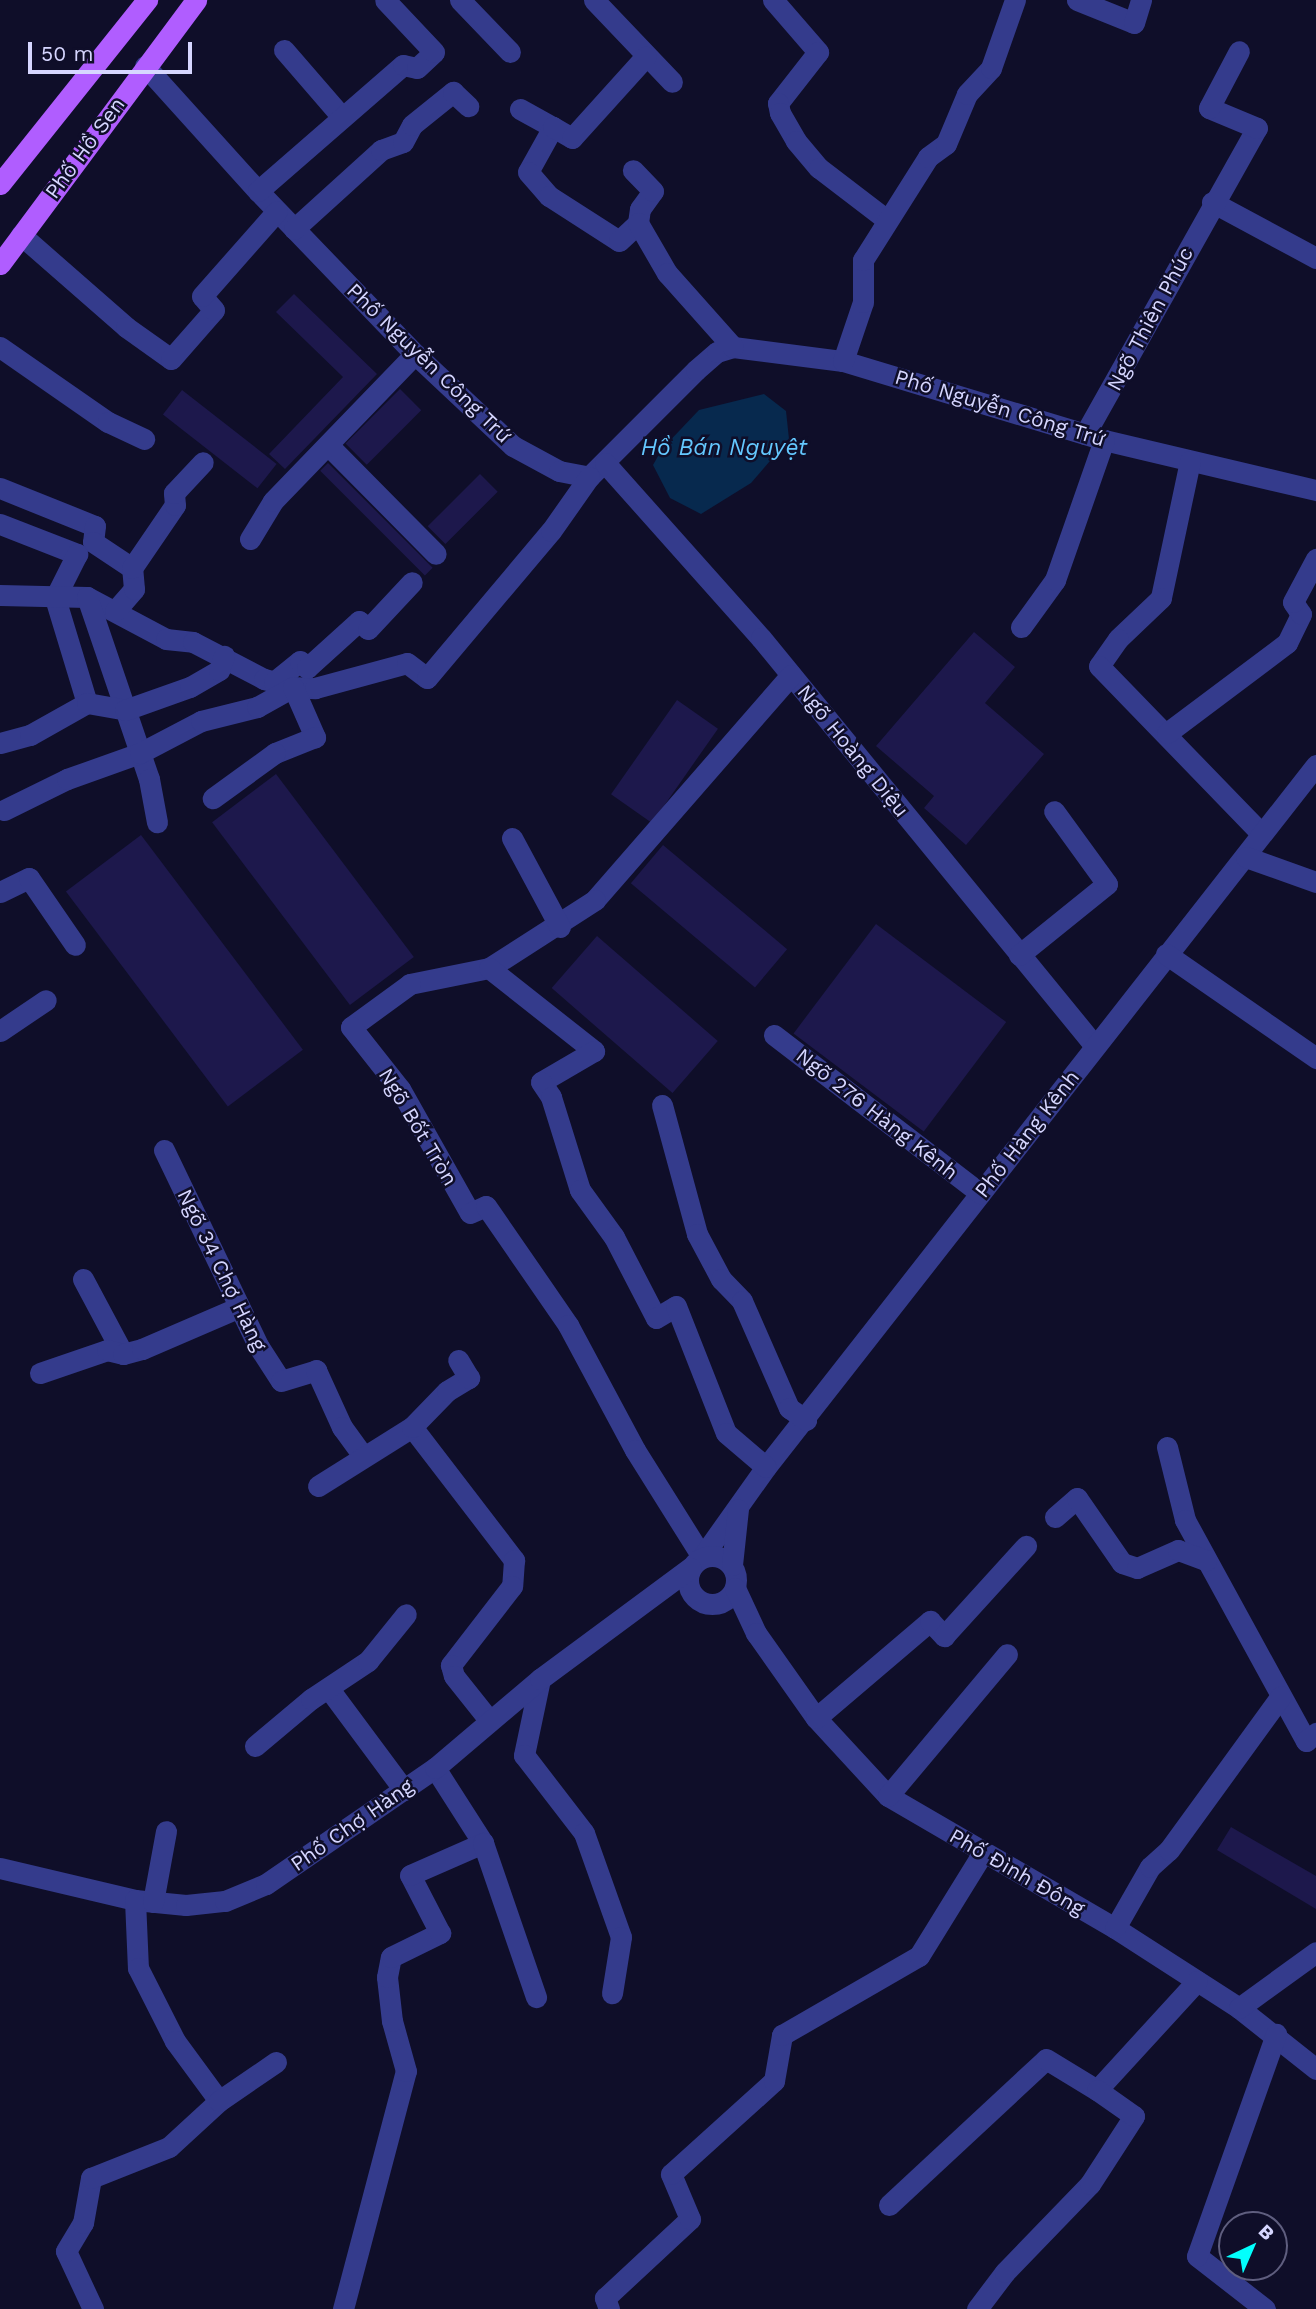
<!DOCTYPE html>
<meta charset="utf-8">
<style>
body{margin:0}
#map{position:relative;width:1316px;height:2309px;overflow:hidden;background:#0f0e29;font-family:"Work Sans",sans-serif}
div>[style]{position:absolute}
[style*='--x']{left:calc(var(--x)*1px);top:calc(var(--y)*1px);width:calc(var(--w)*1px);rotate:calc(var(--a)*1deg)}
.water>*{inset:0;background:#07294e}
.building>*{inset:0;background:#1d184c;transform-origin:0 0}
.minor>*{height:21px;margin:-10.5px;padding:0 10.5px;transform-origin:10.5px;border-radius:10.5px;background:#343b8c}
.minor>.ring{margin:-10.5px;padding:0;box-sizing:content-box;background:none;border:21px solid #343b8c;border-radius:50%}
.major>*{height:21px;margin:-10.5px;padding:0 10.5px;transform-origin:10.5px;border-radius:10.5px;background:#b05dff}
span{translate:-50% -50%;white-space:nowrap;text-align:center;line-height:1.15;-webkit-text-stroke:5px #0f0e29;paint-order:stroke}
.street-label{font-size:21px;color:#d6d6ff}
.water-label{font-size:23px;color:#64c8ff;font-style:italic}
.north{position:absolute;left:1218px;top:2211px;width:70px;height:70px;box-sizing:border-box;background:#0f0e29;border:2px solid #5f5e7f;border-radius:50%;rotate:44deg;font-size:19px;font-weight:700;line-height:28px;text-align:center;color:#d6d6ff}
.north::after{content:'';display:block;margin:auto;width:24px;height:32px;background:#02fffd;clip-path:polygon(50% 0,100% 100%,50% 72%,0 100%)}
.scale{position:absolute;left:28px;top:42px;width:164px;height:32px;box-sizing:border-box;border:4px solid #d6d6ff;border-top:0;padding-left:9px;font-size:21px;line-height:24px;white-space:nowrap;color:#d6d6ff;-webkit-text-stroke:5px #0f0e29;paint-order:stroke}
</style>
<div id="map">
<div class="water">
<div style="clip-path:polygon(764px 394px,786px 411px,789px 439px,751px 483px,701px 514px,670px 498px,653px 465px,662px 449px,699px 410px)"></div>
</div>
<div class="building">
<div style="clip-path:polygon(294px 294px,377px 374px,285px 469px,269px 454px,343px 377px,276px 312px)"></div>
<div style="left:400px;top:389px;width:30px;height:77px;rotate:45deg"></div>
<div style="left:182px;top:390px;width:120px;height:31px;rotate:38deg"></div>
<div style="left:328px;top:463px;width:148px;height:11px;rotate:45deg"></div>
<div style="left:480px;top:474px;width:25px;height:74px;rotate:45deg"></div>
<div style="clip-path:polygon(974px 632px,1015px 667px,985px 703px,1044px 754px,966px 845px,924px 808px,934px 796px,876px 746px)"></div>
<div style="left:677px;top:700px;width:50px;height:115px;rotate:35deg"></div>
<div style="left:276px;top:774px;width:229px;height:80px;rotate:53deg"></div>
<div style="left:141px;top:835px;width:269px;height:94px;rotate:53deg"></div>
<div style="left:663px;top:845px;width:162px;height:50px;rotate:40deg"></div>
<div style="left:876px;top:924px;width:163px;height:137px;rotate:37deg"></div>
<div style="left:597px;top:936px;width:160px;height:69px;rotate:41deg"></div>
<div style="clip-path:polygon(1231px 1827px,1316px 1876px,1316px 1909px,1217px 1850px)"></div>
</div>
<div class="minor">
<div style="--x:460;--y:0;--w:72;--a:46.1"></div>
<div style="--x:594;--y:0;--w:113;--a:46.4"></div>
<div style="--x:773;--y:0;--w:69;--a:49.1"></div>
<div style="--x:818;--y:52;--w:65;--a:128.1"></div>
<div style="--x:778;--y:103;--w:10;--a:79"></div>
<div style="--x:780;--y:113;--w:32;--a:60"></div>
<div style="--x:796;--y:141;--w:35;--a:50"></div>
<div style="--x:819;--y:168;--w:86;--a:37.4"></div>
<div style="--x:1077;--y:0;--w:61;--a:22"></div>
<div style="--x:1134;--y:23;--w:24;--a:-73"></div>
<div style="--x:284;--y:50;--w:89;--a:49.1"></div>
<div style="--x:145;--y:66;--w:169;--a:47.9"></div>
<div style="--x:258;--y:191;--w:226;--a:46.1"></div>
<div style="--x:415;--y:354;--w:134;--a:43.2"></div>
<div style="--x:513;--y:446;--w:52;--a:28.5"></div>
<div style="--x:559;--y:471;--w:31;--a:11"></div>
<div style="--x:589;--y:477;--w:151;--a:-45"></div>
<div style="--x:696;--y:370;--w:28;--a:-41"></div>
<div style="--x:717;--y:352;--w:17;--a:-17"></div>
<div style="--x:733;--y:347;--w:111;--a:7.3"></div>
<div style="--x:843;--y:361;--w:273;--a:16.8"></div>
<div style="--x:1104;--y:440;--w:218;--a:13.3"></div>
<div style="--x:520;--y:109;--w:38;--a:29"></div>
<div style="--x:553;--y:127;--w:51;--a:119.1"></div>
<div style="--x:528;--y:172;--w:32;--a:49"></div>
<div style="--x:549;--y:196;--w:83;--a:32.7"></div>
<div style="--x:619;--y:241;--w:26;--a:-43"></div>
<div style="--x:638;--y:223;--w:14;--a:-82"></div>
<div style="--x:640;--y:209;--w:22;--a:-54"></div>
<div style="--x:653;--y:191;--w:29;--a:-134"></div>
<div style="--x:553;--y:127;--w:22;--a:30"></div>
<div style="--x:572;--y:138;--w:110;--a:-47.9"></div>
<div style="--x:258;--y:191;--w:192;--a:-41"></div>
<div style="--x:403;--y:65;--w:14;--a:12"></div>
<div style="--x:417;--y:68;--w:23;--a:-43"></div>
<div style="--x:434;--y:52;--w:71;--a:-133.3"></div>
<div style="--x:1212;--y:202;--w:118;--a:28.3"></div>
<div style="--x:638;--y:223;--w:58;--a:59.9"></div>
<div style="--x:667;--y:273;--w:99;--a:48.3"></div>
<div style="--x:294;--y:229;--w:118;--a:-42.2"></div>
<div style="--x:381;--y:150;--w:23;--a:-20"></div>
<div style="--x:403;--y:142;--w:19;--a:-62"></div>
<div style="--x:412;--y:125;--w:53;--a:-38.8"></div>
<div style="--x:453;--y:92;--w:21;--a:43"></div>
<div style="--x:21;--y:235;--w:140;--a:41.2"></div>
<div style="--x:126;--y:327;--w:55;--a:35.4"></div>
<div style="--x:171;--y:359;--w:65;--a:-48.7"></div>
<div style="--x:214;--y:310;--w:18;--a:-131"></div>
<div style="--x:202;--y:296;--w:113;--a:-48.6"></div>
<div style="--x:0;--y:347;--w:131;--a:34.8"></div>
<div style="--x:108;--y:422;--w:40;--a:25"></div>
<div style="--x:843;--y:361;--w:62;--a:-71.3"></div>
<div style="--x:863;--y:302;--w:42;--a:-90"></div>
<div style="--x:863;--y:260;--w:122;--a:-57.7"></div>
<div style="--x:928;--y:157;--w:22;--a:-36"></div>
<div style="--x:946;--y:144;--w:54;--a:-67.2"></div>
<div style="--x:967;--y:94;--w:35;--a:-47"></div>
<div style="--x:991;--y:68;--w:72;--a:-70.6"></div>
<div style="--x:1085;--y:434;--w:351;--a:-60.7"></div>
<div style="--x:1257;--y:128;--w:52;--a:-157.4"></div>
<div style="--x:1209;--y:108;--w:64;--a:-62.2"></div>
<div style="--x:328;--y:445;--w:153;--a:45.3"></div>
<div style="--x:1190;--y:461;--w:140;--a:102"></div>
<div style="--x:1161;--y:598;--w:59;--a:136.4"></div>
<div style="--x:1118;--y:639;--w:33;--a:125"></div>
<div style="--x:1099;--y:666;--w:233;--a:45.9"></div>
<div style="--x:605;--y:463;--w:234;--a:48.3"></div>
<div style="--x:761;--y:638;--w:527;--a:50.7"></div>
<div style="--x:0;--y:488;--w:102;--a:21.8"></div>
<div style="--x:95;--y:526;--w:16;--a:97"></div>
<div style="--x:93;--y:542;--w:47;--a:33.7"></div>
<div style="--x:0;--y:524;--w:83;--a:21.3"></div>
<div style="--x:77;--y:554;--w:49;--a:116.6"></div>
<div style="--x:55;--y:598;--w:110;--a:73.1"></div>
<div style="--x:250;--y:539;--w:44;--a:-58.8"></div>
<div style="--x:273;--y:501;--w:204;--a:-46"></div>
<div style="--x:0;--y:595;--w:87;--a:1.3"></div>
<div style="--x:87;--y:597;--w:89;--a:28"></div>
<div style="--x:166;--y:639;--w:27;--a:6"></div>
<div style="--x:193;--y:642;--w:80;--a:27.5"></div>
<div style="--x:264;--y:679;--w:30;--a:15"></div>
<div style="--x:293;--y:687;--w:22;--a:3"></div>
<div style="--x:315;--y:688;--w:95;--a:-15.2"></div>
<div style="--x:407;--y:663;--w:25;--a:37"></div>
<div style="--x:427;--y:678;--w:192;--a:-49.9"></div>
<div style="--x:551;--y:531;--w:66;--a:-54.9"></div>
<div style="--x:87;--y:597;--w:192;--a:71.2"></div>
<div style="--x:149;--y:779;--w:44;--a:79.5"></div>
<div style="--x:115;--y:611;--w:29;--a:-49"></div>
<div style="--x:134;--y:589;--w:21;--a:-95"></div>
<div style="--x:132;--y:568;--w:76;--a:-55.7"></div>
<div style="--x:175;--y:505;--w:12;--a:-95"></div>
<div style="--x:174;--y:493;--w:42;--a:-46.9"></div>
<div style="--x:1021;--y:627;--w:58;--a:-54.1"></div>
<div style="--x:1055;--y:580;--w:148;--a:-70.7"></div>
<div style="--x:791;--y:675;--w:298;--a:131.1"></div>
<div style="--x:595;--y:900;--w:126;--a:147.3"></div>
<div style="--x:489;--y:968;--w:81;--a:168.6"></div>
<div style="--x:410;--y:984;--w:73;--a:143.9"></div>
<div style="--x:351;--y:1027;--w:79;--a:51.7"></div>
<div style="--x:400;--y:1089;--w:142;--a:60.6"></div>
<div style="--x:470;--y:1213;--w:17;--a:-24"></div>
<div style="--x:486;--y:1206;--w:145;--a:55.4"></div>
<div style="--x:568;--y:1325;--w:142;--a:61.8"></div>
<div style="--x:635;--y:1450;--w:126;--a:57.9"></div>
<div style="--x:702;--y:1557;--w:110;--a:-54.6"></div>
<div style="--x:766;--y:1467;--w:892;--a:-51.92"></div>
<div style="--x:274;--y:682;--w:33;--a:-39"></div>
<div style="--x:300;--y:661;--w:10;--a:45"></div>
<div style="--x:307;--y:668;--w:70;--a:-42.1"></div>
<div style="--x:359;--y:621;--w:12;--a:42"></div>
<div style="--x:368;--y:629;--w:64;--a:-46.9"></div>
<div style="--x:1167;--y:733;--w:150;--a:-36.9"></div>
<div style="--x:1287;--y:643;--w:32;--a:-64"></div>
<div style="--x:1301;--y:614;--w:14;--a:-124"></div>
<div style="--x:1293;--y:602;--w:49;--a:-61.9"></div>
<div style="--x:0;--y:743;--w:31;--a:-15"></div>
<div style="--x:30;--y:735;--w:65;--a:-29.3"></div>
<div style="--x:87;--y:703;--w:39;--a:10"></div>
<div style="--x:125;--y:710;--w:69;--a:-19.5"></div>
<div style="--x:190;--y:687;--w:34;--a:-30"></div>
<div style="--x:219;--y:670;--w:15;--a:-70"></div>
<div style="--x:4;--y:810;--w:70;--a:-26.2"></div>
<div style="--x:67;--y:779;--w:77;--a:-19.6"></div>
<div style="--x:140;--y:753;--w:69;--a:-27.7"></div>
<div style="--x:201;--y:721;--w:58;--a:-14"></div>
<div style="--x:257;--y:707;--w:41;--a:-29.1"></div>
<div style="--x:293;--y:687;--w:55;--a:66.3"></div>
<div style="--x:315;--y:737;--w:43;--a:158.2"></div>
<div style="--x:275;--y:753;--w:77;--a:144"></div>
<div style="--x:512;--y:838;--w:101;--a:61.7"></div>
<div style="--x:1246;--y:857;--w:74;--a:19.7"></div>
<div style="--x:0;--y:892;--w:32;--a:-26"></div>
<div style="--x:29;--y:878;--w:81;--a:55.5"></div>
<div style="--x:1166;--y:954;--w:183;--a:34.7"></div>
<div style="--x:1019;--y:955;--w:113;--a:-38.9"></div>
<div style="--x:1107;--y:884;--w:90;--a:-126"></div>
<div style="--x:489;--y:968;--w:134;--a:38.3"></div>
<div style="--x:594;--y:1051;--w:61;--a:149.7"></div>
<div style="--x:541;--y:1082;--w:18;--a:56"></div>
<div style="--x:551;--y:1097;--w:97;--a:72.7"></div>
<div style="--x:580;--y:1190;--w:58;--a:54.1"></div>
<div style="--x:614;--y:1237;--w:91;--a:62.6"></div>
<div style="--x:656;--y:1318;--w:23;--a:-31"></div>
<div style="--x:676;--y:1306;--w:136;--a:68.5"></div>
<div style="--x:726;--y:1433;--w:52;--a:40.4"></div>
<div style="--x:0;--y:1031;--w:55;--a:-34"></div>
<div style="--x:774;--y:1035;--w:260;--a:37.5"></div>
<div style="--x:662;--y:1105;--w:134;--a:74.8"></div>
<div style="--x:697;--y:1234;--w:51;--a:61.9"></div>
<div style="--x:721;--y:1279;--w:30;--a:46"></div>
<div style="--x:742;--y:1301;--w:117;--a:66.3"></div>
<div style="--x:789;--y:1408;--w:21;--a:35"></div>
<div style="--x:164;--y:1150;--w:219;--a:64.3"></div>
<div style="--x:259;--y:1347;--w:40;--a:57.1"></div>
<div style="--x:281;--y:1381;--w:37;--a:-17"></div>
<div style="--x:316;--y:1370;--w:63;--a:65.5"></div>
<div style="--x:342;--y:1427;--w:36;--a:54"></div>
<div style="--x:83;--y:1279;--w:85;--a:61.9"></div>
<div style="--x:40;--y:1373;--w:71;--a:-18.9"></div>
<div style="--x:107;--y:1350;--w:16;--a:14"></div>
<div style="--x:123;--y:1354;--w:20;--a:-15"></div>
<div style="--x:142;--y:1349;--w:103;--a:-23.3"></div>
<div style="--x:412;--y:1427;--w:168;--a:52.5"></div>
<div style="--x:514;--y:1560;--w:26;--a:94"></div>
<div style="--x:512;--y:1586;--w:100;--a:127.7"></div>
<div style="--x:451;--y:1665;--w:11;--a:75"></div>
<div style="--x:454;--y:1676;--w:56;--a:51.5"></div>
<div style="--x:1167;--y:1447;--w:75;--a:76.1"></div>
<div style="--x:1185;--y:1520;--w:252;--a:61.3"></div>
<div style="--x:1306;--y:1741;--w:13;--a:-39"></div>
<div style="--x:318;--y:1486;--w:111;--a:-32.1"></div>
<div style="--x:412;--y:1427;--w:50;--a:-45.8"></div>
<div style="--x:447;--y:1391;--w:26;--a:-31"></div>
<div style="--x:469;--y:1378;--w:21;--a:-121"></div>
<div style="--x:1055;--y:1517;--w:29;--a:-41"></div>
<div style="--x:1077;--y:1498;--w:79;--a:55.3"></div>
<div style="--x:1122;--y:1563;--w:16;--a:18"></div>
<div style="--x:1137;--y:1568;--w:45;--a:-23.7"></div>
<div style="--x:1178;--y:1550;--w:30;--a:20"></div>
<div class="ring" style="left:688px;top:1556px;width:27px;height:27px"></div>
<div style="--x:732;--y:1565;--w:56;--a:-83.9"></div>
<div style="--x:735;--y:1588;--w:50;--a:65"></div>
<div style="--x:756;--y:1633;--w:104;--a:54.8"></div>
<div style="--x:816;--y:1718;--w:106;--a:47.3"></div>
<div style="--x:888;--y:1796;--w:263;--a:30.2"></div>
<div style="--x:1115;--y:1928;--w:148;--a:32.8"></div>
<div style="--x:1239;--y:2008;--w:98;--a:38.4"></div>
<div style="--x:540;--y:1679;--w:78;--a:101.9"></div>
<div style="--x:524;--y:1755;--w:98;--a:52.4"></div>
<div style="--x:584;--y:1833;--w:110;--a:70.4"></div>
<div style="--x:621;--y:1937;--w:57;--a:99.1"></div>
<div style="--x:329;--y:1689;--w:126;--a:53.4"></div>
<div style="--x:816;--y:1718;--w:150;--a:-40.4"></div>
<div style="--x:930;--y:1621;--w:21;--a:47"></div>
<div style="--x:944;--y:1636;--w:122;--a:-47.7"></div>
<div style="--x:255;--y:1746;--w:73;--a:-40"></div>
<div style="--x:311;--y:1699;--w:69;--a:-33.7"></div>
<div style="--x:368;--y:1661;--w:60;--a:-51"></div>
<div style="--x:435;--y:1768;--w:89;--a:57.4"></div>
<div style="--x:888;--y:1796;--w:185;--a:-50"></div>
<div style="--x:0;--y:1868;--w:139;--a:13.3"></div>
<div style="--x:135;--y:1900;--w:51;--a:5.6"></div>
<div style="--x:186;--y:1905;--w:39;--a:-6"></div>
<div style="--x:225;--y:1901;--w:44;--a:-22.5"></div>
<div style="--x:266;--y:1884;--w:205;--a:-34.5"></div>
<div style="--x:435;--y:1768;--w:138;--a:-40.3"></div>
<div style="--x:540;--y:1679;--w:187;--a:-36.5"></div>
<div style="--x:135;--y:1900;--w:68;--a:87.5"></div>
<div style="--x:138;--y:1968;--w:82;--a:63.1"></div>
<div style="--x:175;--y:2041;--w:74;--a:53.7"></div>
<div style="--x:153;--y:1902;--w:72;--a:-79.6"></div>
<div style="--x:1115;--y:1928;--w:70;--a:-60.2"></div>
<div style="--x:1150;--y:1867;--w:25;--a:-42"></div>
<div style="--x:1169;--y:1850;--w:190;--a:-54"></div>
<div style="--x:1239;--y:2008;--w:95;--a:-36"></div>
<div style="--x:889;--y:2205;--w:214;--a:-42.9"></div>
<div style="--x:1046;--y:2059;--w:60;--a:31.3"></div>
<div style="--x:1097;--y:2090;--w:148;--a:-47.5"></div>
<div style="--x:93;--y:2309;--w:64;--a:-115"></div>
<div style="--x:66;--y:2251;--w:33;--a:-59"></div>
<div style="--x:83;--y:2223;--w:46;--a:-79.9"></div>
<div style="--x:91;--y:2178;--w:84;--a:-21.7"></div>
<div style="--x:169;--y:2147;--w:68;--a:-42.6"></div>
<div style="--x:219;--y:2101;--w:69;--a:-34.4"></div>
<div style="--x:343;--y:2309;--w:246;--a:-75.2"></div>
<div style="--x:406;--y:2071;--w:52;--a:-105.6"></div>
<div style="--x:392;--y:2021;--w:44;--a:-96.5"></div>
<div style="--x:387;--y:1977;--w:20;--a:-79"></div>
<div style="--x:391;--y:1957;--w:55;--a:-26.1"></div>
<div style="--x:440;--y:1933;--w:65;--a:-117.3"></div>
<div style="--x:410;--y:1875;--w:80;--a:-23.7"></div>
<div style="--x:483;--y:1843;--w:163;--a:71"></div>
<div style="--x:609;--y:2309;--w:12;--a:-110"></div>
<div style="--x:605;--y:2298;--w:116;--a:-42.9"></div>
<div style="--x:690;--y:2219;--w:49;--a:-112.9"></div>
<div style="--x:671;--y:2174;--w:139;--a:-42.1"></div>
<div style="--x:774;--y:2081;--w:47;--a:-80.1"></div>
<div style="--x:782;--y:2035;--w:158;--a:-30"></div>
<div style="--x:919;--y:1956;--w:120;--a:-58.3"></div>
<div style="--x:977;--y:2309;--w:46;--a:-52.9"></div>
<div style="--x:1005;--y:2272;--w:122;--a:-46"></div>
<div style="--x:1090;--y:2184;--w:81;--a:-57.1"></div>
<div style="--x:1134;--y:2116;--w:45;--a:-144.9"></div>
<div style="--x:1265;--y:2309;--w:86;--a:-142.1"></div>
<div style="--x:1197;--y:2256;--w:236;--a:-70.4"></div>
</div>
<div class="major">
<div style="--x:0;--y:184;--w:236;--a:-51.4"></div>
<div style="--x:0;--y:264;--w:329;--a:-53.4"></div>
</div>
<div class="street-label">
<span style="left:85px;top:148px;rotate:-54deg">Phố Hồ Sen</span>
<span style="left:1150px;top:319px;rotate:-62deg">Ngõ Thiên Phúc</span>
<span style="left:429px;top:363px;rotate:44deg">Phố Nguyễn Công Trứ</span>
<span style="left:1000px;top:408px;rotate:17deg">Phố Nguyễn Công Trứ</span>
<span style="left:853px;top:751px;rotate:51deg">Ngõ Hoàng Diệu</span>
<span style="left:877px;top:1114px;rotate:38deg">Ngõ 276 Hàng Kênh</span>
<span style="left:418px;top:1127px;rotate:59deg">Ngõ Bốt Tròn</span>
<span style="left:1027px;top:1134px;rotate:-52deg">Phố Hàng Kênh</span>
<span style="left:222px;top:1270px;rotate:64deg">Ngõ 34 Chợ Hàng</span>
<span style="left:352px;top:1825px;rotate:-35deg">Phố Chợ Hàng</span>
<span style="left:1017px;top:1872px;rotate:30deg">Phố Đình Đông</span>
</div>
<div class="water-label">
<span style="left:724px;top:448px">Hồ Bán Nguyệt</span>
</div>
<div class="north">B</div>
<div class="scale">50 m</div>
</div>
